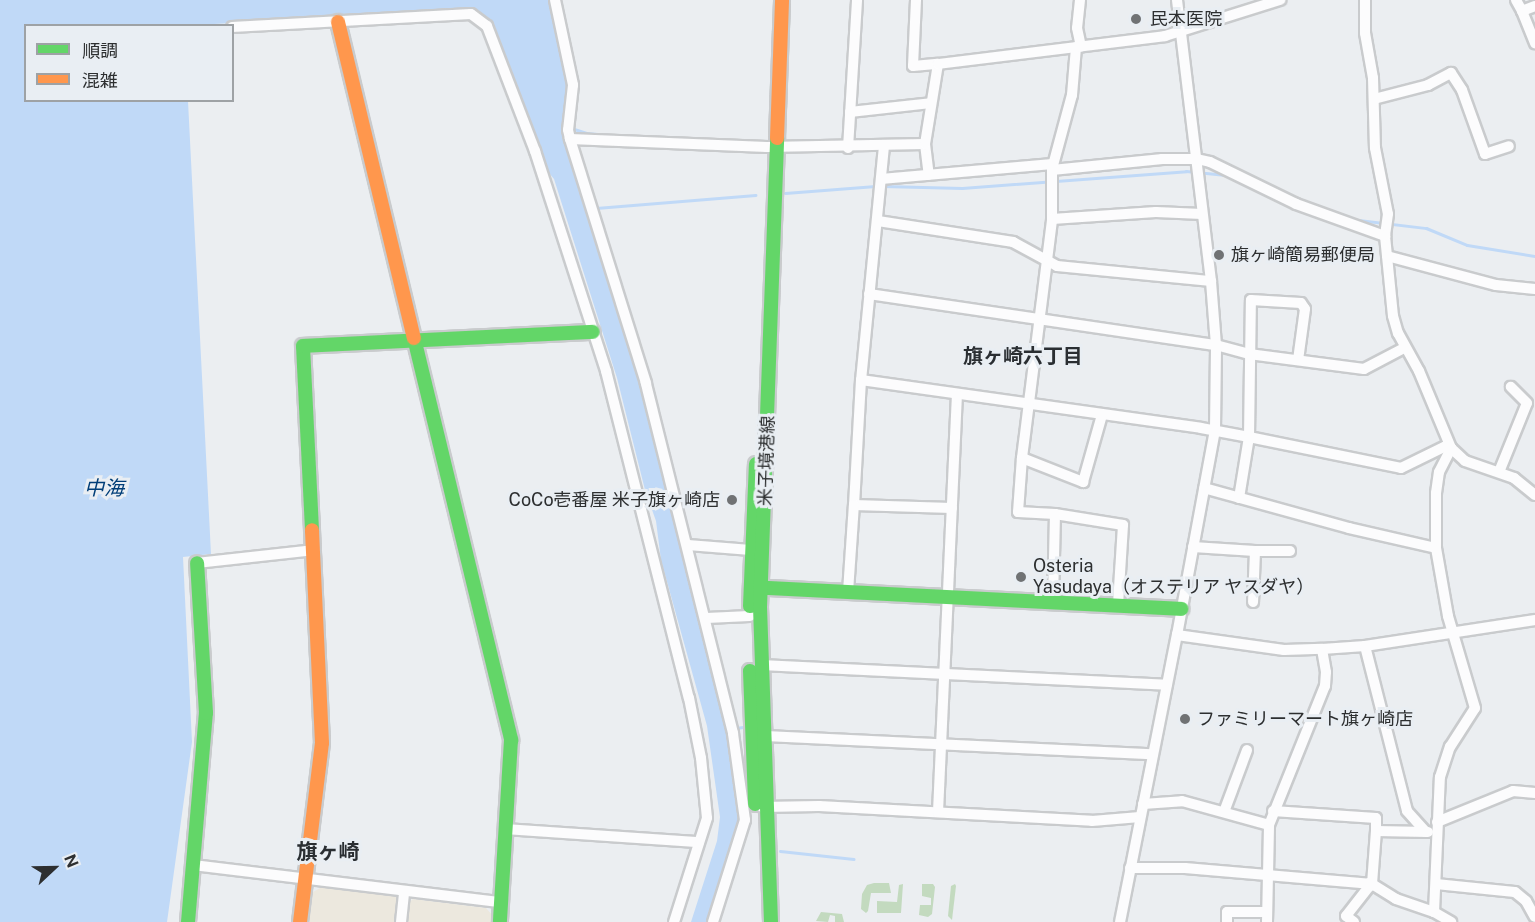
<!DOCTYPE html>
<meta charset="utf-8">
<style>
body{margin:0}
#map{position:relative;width:1535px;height:922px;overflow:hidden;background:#ebeef1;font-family:"Public Sans","Noto Sans JP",sans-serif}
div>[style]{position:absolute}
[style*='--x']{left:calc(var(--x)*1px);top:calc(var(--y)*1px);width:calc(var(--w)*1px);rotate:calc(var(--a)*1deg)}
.commercial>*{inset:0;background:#ece8de}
.green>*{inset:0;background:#c3dabf}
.water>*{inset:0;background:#c0d9f7}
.stream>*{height:3px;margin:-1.5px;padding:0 1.5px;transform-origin:1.5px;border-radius:1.5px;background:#c0d9f7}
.roads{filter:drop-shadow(2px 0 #c9cbcd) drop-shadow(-2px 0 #c9cbcd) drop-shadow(0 2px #c9cbcd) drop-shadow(0 -2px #c9cbcd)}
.street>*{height:10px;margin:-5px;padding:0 5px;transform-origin:5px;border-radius:5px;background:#fcfcfd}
.fast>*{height:14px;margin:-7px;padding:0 7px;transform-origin:7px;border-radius:7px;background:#63d668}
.slow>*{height:14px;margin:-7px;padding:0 7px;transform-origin:7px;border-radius:7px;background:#ff974d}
.dots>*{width:16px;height:16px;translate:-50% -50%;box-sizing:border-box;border:3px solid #e9eef3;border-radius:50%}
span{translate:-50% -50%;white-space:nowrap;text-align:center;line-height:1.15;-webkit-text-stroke:6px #e9eef3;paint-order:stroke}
.poi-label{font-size:18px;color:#2d2f30}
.left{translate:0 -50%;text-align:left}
.right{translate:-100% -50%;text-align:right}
.street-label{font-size:18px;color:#2d2f30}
.neighbourhood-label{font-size:20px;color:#2a2e32;font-weight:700}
.water-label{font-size:20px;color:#003e78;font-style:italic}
.quarter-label{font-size:21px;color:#2a2e32;font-weight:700}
.legend{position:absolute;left:24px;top:24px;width:210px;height:78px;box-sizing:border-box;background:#e9eef3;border:2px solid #9ea2a5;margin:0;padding:8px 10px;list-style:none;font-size:18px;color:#2d2f30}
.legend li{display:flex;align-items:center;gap:12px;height:30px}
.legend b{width:30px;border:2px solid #9ea2a5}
.north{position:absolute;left:24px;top:838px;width:60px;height:60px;-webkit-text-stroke:4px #e9eef3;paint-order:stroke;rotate:68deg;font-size:16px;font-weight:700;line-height:24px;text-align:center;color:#2d2f30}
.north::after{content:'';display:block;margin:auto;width:21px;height:27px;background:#2d2f30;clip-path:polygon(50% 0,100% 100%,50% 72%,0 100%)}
</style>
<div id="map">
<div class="commercial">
<div style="clip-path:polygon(322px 887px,395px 896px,399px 902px,397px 922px,309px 922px,313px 892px)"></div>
<div style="clip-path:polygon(413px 899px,486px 908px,493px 916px,492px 922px,405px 922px,407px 904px)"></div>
</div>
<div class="green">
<div style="clip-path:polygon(874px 883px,889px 883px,891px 893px,871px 893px,868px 911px,866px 913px,861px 909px,862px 894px,867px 885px)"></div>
<div style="clip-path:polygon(903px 884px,901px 913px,877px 913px,877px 901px,897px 902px,899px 885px)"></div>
<div style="clip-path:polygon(922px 884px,933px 884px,935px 887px,932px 914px,928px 917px,919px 915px,920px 905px,931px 905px,931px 898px,922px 896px)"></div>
<div style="clip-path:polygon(955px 884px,956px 886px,952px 920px,948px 916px,951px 886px)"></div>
<div style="clip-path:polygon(821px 912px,842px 914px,844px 922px,835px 922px,835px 916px,830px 915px,828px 922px,816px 921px)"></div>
</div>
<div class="water">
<div style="clip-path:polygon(0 0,550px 0,566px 80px,571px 83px,567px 84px,562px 125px,565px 130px,562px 130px,634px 355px,682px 545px,682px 555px,694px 605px,699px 612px,727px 725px,740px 822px,707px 922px,691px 922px,717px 841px,720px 817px,707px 726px,661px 560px,656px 521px,645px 490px,617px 378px,554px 179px,544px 167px,491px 21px,473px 10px,196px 25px,26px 26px,26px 100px,188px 101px,211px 554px,183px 557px,192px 742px,167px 922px,0 922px)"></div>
</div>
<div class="stream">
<div style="--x:574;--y:129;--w:13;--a:18"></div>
<div style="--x:586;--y:133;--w:35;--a:5"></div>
<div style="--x:883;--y:186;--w:79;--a:1.5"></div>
<div style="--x:962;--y:188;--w:225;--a:-4.3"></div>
<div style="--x:1186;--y:171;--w:40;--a:5.7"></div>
<div style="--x:785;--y:193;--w:91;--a:-4.4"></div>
<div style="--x:596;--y:208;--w:160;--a:-4.7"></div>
<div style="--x:1350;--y:219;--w:77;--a:6.8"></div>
<div style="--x:1426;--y:228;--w:44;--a:22.5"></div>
<div style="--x:1467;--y:245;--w:69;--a:9.2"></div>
<div style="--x:736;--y:728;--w:7;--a:-8"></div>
<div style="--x:780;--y:851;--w:74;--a:6.2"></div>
</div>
<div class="roads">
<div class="street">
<div style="--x:555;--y:0;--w:87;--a:78"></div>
<div style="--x:573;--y:85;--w:45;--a:96.3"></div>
<div style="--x:568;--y:130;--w:9;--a:77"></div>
<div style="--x:916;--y:0;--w:66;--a:92.6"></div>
<div style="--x:913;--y:66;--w:25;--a:-5"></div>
<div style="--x:1080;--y:0;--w:28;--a:96"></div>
<div style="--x:1077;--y:28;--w:19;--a:78"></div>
<div style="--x:1365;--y:0;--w:33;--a:90"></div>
<div style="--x:1365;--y:33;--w:46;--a:79.9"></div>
<div style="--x:1373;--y:78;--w:70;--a:88.4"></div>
<div style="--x:1375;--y:148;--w:67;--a:78.9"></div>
<div style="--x:1388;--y:214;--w:22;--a:98"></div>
<div style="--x:1385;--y:236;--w:80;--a:84.3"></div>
<div style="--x:1393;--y:316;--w:18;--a:74"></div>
<div style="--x:1398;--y:333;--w:43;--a:61.1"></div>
<div style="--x:1419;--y:371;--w:83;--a:67.4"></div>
<div style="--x:1451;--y:448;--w:19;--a:43"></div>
<div style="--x:1465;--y:461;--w:52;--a:19.1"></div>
<div style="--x:1514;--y:478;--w:27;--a:39"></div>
<div style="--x:1516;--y:0;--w:13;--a:61"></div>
<div style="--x:1535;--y:6;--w:14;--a:159"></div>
<div style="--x:1522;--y:11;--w:35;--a:68"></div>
<div style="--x:232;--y:27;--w:239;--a:-3.1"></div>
<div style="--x:471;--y:14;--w:20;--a:37"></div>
<div style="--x:487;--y:26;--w:134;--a:69"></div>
<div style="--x:535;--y:151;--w:231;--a:72.1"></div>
<div style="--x:606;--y:371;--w:337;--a:75.8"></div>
<div style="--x:689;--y:698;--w:61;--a:78.7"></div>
<div style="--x:701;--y:758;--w:60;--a:84.3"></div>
<div style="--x:707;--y:818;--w:109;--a:107.6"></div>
<div style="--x:1374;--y:99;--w:56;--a:-14.5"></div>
<div style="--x:1428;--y:85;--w:26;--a:-28"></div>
<div style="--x:1451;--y:73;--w:20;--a:57"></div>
<div style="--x:1462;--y:90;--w:68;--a:70.2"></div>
<div style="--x:1485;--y:154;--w:25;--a:-18"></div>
<div style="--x:850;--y:112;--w:81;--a:-6.3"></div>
<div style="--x:925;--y:144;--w:31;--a:83"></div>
<div style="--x:884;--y:146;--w:235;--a:95.6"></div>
<div style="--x:861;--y:380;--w:125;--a:93.2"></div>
<div style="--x:854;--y:505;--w:98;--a:1.8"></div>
<div style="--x:848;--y:148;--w:148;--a:-86.5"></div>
<div style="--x:1052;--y:169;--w:77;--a:-74.9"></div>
<div style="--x:1072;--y:95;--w:48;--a:-85.2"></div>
<div style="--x:881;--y:179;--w:172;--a:-5"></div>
<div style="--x:1052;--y:219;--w:49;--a:-90"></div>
<div style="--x:1052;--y:170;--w:111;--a:-5.7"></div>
<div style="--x:1162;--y:159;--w:35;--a:0"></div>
<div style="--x:1197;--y:159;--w:13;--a:13"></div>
<div style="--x:1210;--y:162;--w:96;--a:26"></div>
<div style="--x:1296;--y:204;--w:95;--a:19.8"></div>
<div style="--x:878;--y:221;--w:137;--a:8.8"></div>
<div style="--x:1013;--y:242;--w:50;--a:28.6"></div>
<div style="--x:1057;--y:266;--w:155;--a:5.6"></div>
<div style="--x:1387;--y:256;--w:113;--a:14.9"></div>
<div style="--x:1496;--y:285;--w:39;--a:6"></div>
<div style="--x:869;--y:294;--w:351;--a:8.4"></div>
<div style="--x:1216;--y:345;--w:34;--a:15"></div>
<div style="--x:1249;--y:354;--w:116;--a:7.4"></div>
<div style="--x:1364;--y:369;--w:45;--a:-27.7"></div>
<div style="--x:861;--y:380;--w:343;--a:8"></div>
<div style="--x:1201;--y:428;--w:49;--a:10.6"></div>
<div style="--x:1249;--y:437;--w:137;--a:-89.2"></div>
<div style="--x:1251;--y:300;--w:50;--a:3.4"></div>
<div style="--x:1301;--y:303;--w:7;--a:56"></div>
<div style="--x:1305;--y:309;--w:51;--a:97.8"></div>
<div style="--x:1022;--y:458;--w:241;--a:-82.8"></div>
<div style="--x:1052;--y:219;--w:104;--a:-3.9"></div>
<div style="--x:1156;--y:212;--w:46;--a:2.5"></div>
<div style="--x:1499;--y:472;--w:74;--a:-67.9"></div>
<div style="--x:1527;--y:403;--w:23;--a:-135"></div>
<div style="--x:1239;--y:498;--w:62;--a:-80.7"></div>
<div style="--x:1249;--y:437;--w:155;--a:11.5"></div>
<div style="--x:1401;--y:468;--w:50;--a:-26.1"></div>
<div style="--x:1446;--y:446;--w:5;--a:22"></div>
<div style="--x:1055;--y:514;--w:69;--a:9.2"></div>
<div style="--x:1123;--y:525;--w:80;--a:93.6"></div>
<div style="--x:688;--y:545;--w:63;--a:4.5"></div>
<div style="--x:1193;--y:547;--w:62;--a:3.7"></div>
<div style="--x:1255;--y:551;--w:51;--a:92.2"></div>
<div style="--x:1436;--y:548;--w:55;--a:-90"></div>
<div style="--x:1436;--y:493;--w:21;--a:-82"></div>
<div style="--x:1439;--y:472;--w:27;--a:-63"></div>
<div style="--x:1255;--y:551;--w:35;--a:0"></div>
<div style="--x:197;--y:563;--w:118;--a:-6.3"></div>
<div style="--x:848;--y:592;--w:87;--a:-86.1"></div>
<div style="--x:1053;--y:602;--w:88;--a:-88.7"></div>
<div style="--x:1055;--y:514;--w:37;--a:-177"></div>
<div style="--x:1018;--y:512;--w:54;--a:-85.8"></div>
<div style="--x:1022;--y:458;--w:66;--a:21.5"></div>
<div style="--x:1083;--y:482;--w:70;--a:-74.2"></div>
<div style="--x:706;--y:618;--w:44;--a:-2.6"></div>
<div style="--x:1177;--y:635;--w:108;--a:8"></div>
<div style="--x:1284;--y:650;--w:38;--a:-2"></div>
<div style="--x:1322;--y:649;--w:43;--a:-4"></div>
<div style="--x:1365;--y:646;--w:172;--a:-8.7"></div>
<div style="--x:1365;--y:646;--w:170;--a:75.7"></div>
<div style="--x:1407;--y:811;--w:28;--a:48"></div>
<div style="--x:761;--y:665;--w:406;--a:2.8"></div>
<div style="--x:765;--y:736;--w:387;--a:2.7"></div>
<div style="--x:1143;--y:804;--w:39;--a:-4"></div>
<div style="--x:1182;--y:801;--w:90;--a:15.4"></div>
<div style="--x:762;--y:807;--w:57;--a:-1"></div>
<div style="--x:819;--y:806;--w:273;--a:3.1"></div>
<div style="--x:1092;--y:821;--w:48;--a:-4.8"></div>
<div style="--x:1273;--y:811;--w:103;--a:3.9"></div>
<div style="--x:1376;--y:818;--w:13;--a:90"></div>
<div style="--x:1376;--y:831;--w:52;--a:1.1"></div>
<div style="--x:938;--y:812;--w:418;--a:-87.4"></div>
<div style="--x:1224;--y:812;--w:66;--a:-69.6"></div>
<div style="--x:1437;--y:822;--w:82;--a:-22.2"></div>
<div style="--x:1513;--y:791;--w:22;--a:5"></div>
<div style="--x:506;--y:829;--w:193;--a:3.9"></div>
<div style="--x:193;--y:865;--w:310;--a:6.9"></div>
<div style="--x:1130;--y:868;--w:55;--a:0"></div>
<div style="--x:1185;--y:868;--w:188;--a:4.9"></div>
<div style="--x:1372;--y:884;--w:28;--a:32"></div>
<div style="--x:1396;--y:899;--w:40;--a:18.9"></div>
<div style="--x:1434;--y:912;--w:135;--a:-87.5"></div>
<div style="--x:1440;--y:777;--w:32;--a:-72"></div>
<div style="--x:1450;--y:747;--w:46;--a:-57.3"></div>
<div style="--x:1475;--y:708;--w:96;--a:-106.4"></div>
<div style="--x:1448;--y:616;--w:69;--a:-100"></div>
<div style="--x:1436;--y:548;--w:89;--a:-167.1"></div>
<div style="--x:1349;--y:528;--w:150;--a:-164.6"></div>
<div style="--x:1372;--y:884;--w:53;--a:-85.7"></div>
<div style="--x:1436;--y:884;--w:79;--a:5.8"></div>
<div style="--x:1515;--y:892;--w:14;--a:39"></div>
<div style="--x:1526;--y:901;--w:18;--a:61"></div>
<div style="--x:1434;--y:912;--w:20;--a:30"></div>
<div style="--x:401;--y:922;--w:31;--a:-84"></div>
<div style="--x:713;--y:922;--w:107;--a:-72.6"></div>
<div style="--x:745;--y:820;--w:88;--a:-97.9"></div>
<div style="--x:733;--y:733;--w:361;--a:-104"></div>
<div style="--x:646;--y:383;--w:256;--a:-107.3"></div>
<div style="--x:570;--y:139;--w:197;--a:2.3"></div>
<div style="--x:767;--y:147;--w:158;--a:-1.1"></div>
<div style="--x:925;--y:144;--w:81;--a:-80.8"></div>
<div style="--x:938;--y:64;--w:229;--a:-7"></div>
<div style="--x:1165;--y:36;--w:121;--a:-17.4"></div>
<div style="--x:1120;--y:922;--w:293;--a:-78.8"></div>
<div style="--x:1177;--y:635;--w:208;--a:-79.5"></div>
<div style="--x:1215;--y:430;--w:85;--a:-89.3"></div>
<div style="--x:1216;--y:345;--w:64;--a:-94.5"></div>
<div style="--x:1211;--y:281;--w:283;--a:-96.9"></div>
<div style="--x:1227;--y:922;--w:10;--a:-90"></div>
<div style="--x:1227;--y:912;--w:38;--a:0"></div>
<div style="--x:1267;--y:922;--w:97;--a:-88.8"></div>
<div style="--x:1269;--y:825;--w:150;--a:-68.1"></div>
<div style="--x:1325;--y:686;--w:14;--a:-86"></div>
<div style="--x:1326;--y:672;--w:23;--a:-100"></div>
<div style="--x:1354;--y:922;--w:10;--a:-143"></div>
<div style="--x:1346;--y:916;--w:37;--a:-52"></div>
<div style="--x:1369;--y:887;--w:4;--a:-90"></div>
</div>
<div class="fast">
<div style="--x:414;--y:338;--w:414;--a:76.4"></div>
<div style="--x:511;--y:740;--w:182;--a:93.5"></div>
<div style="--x:312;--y:530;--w:184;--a:-92.8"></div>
<div style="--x:303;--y:346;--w:290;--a:-2.8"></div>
<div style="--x:751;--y:587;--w:431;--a:2.9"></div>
<div style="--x:750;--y:606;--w:142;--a:-87.6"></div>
<div style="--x:750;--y:671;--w:133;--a:87.8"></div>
<div style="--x:188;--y:922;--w:210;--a:-85.1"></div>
<div style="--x:206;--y:713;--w:150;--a:-93.4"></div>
<div style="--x:771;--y:922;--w:315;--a:-92"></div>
<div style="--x:760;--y:607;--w:469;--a:-87.9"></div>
</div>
<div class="slow">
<div style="--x:338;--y:22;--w:325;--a:76.5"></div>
<div style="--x:777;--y:138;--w:138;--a:-87.9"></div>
<div style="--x:300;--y:922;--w:180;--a:-83"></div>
<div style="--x:322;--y:743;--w:213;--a:-92.7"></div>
</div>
</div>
<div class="dots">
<div style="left:1136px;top:19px;background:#707274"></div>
<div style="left:1219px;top:255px;background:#707274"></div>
<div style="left:732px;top:500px;background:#707274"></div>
<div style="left:1021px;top:577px;background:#707274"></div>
<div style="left:1185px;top:719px;background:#707274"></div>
</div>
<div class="poi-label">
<span class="left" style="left:1150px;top:19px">民本医院</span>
<span class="left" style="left:1231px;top:255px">旗ヶ崎簡易郵便局</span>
<span class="right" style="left:720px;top:500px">CoCo壱番屋 米子旗ヶ崎店</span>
<span class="left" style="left:1033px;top:577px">Osteria<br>Yasudaya（オステリア ヤスダヤ）</span>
<span class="left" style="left:1197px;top:719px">ファミリーマート旗ヶ崎店</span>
</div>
<div class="street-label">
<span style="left:767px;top:461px;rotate:-88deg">米子境港線</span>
</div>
<div class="neighbourhood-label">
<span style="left:1023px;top:356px">旗ヶ崎六丁目</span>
</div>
<div class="water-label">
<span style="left:104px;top:488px">中海</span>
</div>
<div class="quarter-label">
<span style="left:328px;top:852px">旗ヶ崎</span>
</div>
<ul class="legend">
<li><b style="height:8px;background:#63d668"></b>順調</li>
<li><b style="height:8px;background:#ff974d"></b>混雑</li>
</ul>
<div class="north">N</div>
</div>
